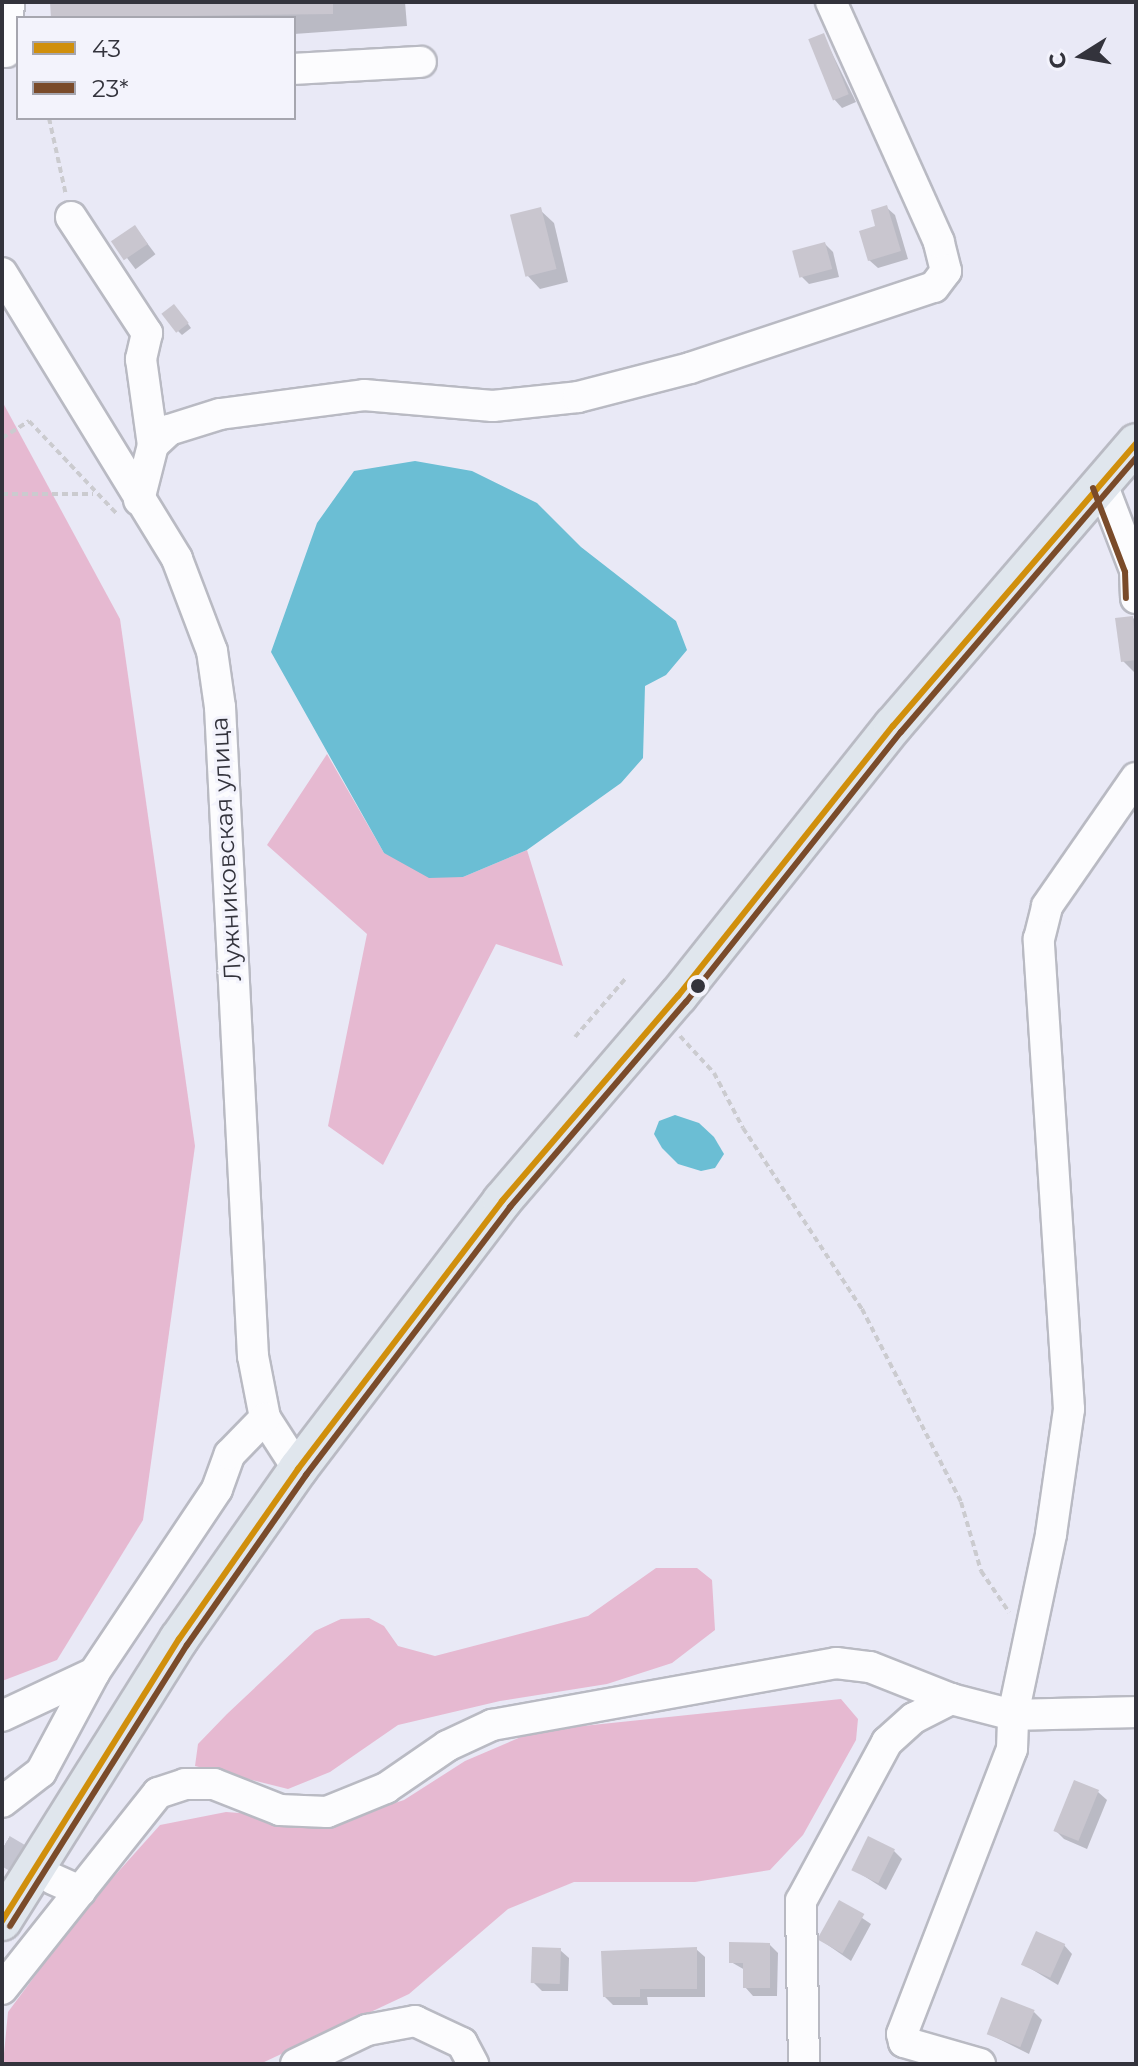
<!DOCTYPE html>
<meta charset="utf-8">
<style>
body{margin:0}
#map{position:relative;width:1138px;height:2066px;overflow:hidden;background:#e9e9f6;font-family:Montserrat,sans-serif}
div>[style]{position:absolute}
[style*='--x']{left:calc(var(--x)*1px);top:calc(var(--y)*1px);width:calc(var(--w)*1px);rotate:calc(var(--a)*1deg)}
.forest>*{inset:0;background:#e6b9d1}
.water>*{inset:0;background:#6bbed4}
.shadow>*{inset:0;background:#0003;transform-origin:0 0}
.building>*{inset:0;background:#c9c6cf;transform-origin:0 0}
.minor-tunnel>*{height:30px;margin-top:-15px;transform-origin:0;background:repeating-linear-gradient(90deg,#c5c5d1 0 30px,transparent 0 45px)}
.path>*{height:4px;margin-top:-2px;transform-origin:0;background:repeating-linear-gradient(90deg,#cbcbcf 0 6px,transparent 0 10px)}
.roads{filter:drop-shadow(2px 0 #b9bac3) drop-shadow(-2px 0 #b9bac3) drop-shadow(0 2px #b9bac3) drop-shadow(0 -2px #b9bac3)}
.minor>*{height:30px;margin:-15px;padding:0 15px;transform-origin:15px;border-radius:15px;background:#fcfcfe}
.major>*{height:38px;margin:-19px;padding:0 19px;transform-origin:19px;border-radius:19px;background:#e0e6ed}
.bus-1>*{height:6px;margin:-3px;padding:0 3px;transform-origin:3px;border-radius:3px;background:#d08f0c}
.bus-2>*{height:6px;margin:-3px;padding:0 3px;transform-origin:3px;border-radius:3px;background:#7a4b2a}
.dots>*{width:22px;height:22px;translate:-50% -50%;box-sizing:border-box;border:4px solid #f3f3fc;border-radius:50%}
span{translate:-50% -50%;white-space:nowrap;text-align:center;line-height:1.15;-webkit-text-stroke:6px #f3f3fc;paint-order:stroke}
.street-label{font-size:24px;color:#33333c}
.frame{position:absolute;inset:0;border:4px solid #33333c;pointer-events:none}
.legend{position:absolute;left:16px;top:16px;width:280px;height:104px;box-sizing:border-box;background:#f3f3fc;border:2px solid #a6a6af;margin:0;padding:10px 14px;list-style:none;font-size:24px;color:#33333c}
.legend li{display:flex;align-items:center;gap:16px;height:40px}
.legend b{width:40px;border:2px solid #a6a6af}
.north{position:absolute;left:1042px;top:16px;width:80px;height:80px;-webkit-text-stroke:6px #f3f3fc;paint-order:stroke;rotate:259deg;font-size:22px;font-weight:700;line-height:32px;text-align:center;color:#33333c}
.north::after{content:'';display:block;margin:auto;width:28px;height:36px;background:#33333c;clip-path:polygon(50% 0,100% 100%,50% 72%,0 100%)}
</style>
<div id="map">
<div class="forest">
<div style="clip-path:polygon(2px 401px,120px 619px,195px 1146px,143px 1520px,57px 1660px,2px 1681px)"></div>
<div style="clip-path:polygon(327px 754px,384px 853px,463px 877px,527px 850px,563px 966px,496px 944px,383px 1165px,328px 1126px,367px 934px,267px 845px)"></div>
<div style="clip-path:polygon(656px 1568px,697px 1568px,712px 1580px,715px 1630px,672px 1663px,607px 1684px,500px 1701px,398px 1725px,330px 1772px,288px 1789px,195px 1766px,198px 1744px,227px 1714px,315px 1631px,341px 1619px,369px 1618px,384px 1626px,398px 1646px,435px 1656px,588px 1616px)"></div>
<div style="clip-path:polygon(841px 1699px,858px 1719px,856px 1740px,803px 1835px,770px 1870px,695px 1882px,574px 1882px,508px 1909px,409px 1994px,260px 2064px,3px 2064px,8px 2012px,84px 1910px,160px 1825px,226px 1812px,340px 1821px,404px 1800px,465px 1761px,535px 1731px)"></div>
</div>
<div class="water">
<div style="clip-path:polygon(415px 461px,472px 471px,537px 503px,581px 547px,676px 621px,687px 650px,666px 675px,645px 686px,643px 758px,621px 783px,527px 850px,463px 877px,429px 878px,384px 853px,271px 652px,317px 523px,354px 471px)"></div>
<div style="clip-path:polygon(675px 1115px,699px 1123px,714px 1137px,724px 1154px,715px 1168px,701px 1171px,678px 1164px,662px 1148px,654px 1134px,659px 1121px)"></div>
</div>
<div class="shadow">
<div style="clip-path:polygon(53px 2px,405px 2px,407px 26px,294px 34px,294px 18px,53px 18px)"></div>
<div style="clip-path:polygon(823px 35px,856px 102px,842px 108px,834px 99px)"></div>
<div style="clip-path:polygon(886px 207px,895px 215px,908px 259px,878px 268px,869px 260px)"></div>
<div style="clip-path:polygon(540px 210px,554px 223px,568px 282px,540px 289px,527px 275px)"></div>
<div style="left:135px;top:227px;width:34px;height:25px;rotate:53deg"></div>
<div style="clip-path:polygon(825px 244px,833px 252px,839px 277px,809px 284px,800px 275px)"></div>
<div style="clip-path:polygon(178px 310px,191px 328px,182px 335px,178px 331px)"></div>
<div style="clip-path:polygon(1133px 618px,1136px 621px,1136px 674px,1123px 661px)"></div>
<div style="clip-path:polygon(1098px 1792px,1107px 1800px,1087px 1849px,1064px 1839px,1056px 1831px)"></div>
<div style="clip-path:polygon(894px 1851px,902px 1859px,886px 1890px,853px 1869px)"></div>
<div style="clip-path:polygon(840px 1903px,871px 1924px,851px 1961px,822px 1941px)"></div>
<div style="clip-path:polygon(770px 1945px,778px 1953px,777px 1996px,753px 1996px,745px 1987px,745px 1970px,731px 1962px)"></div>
<div style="clip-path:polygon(1064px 1945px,1072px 1954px,1058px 1985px,1023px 1964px)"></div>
<div style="clip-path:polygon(696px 1949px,705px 1957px,705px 1997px,647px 1997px,648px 2005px,613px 2005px,605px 1997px)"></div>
<div style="clip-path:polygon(560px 1950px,569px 1958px,568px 1991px,542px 1991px,533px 1982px)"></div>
<div style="clip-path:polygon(1034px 2012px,1042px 2020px,1029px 2054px,989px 2034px)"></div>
</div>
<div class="building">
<div style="clip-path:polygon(50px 2px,333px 2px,333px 14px,51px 18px)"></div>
<div style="left:824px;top:33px;width:66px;height:17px;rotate:68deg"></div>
<div style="clip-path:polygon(887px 205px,901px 251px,868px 261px,859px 231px,875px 226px,871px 210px)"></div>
<div style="left:541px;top:207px;width:64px;height:32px;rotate:76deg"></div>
<div style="left:135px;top:225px;width:23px;height:29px;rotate:56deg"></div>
<div style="left:825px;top:242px;width:28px;height:34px;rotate:75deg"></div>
<div style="left:174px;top:304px;width:24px;height:16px;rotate:52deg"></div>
<div style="clip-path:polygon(1133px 616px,1136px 660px,1121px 662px,1115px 618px)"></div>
<div style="left:1074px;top:1780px;width:27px;height:55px;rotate:22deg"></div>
<div style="left:868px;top:1836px;width:30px;height:38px;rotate:26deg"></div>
<div style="left:839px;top:1900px;width:29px;height:45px;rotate:29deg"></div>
<div style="left:1036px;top:1931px;width:32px;height:37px;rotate:24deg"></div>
<div style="clip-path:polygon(729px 1942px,770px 1943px,770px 1988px,743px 1988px,743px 1963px,729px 1963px)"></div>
<div style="left:532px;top:1947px;width:29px;height:36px;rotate:2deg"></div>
<div style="clip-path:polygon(697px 1947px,697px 1989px,640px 1989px,640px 1997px,603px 1997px,601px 1951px)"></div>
<div style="left:1001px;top:1997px;width:36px;height:40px;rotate:21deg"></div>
</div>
<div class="minor-tunnel">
<div style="--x:2;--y:1849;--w:59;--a:30.5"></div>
</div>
<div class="path">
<div style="--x:49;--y:118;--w:79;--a:77.6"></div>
<div style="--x:2;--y:438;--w:32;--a:-32"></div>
<div style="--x:29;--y:421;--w:129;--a:46.6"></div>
<div style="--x:2;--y:494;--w:91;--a:0"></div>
<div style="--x:680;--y:1036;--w:50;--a:47.4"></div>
<div style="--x:714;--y:1073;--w:62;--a:62.2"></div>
<div style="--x:743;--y:1128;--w:217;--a:56.7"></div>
<div style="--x:862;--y:1309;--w:217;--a:62.8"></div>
<div style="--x:961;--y:1502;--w:72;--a:73.8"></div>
<div style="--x:981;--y:1571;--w:50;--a:55.7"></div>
<div style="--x:575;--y:1037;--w:77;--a:-49.2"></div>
</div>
<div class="roads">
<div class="minor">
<div style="--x:6;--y:52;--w:50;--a:-86.6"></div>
<div style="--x:294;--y:69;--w:127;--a:-3.2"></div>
<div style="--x:71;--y:217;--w:139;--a:56.8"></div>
<div style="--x:147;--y:333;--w:27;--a:103"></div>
<div style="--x:141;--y:359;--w:87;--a:82.1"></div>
<div style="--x:2;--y:273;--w:335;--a:58.5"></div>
<div style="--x:177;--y:559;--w:98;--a:69.2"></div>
<div style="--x:212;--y:651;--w:57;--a:81.9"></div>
<div style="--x:220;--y:707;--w:650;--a:87.09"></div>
<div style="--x:253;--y:1356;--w:63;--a:79"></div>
<div style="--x:265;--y:1418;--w:61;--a:57.1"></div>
<div style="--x:1102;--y:484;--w:92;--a:69"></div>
<div style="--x:1135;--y:570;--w:28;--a:88"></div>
<div style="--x:139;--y:500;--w:57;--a:-75.7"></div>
<div style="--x:153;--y:445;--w:22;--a:-43"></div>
<div style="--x:169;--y:430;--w:53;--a:-17.4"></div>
<div style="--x:220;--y:414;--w:145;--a:-7.5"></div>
<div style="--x:364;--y:395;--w:129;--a:4.9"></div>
<div style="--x:493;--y:406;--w:85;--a:-6"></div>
<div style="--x:578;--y:397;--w:116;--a:-14.5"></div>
<div style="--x:690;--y:368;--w:257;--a:-18.4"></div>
<div style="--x:934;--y:287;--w:20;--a:-53"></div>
<div style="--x:946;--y:271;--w:30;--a:-104"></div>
<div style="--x:939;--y:242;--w:263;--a:-114.2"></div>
<div style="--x:2;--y:1716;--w:102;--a:-25.1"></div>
<div style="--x:2;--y:1802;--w:49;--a:-37.6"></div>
<div style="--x:41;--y:1772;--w:112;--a:-61.8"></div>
<div style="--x:94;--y:1673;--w:221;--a:-56.2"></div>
<div style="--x:217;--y:1489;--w:37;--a:-70"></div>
<div style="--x:230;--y:1454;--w:50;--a:-45.8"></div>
<div style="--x:53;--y:1879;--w:30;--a:24"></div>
<div style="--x:80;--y:1891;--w:125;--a:-51.5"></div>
<div style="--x:158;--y:1793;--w:28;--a:-18"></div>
<div style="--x:185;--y:1784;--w:29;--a:0"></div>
<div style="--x:214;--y:1784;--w:71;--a:21.5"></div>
<div style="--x:280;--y:1810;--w:47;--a:2.4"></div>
<div style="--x:327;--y:1812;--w:64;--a:-22.1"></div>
<div style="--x:386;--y:1788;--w:74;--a:-34.5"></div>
<div style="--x:447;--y:1746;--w:50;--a:-25"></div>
<div style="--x:492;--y:1725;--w:350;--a:-10.2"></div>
<div style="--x:836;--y:1663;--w:34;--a:7"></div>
<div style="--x:870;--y:1667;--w:87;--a:21.6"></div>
<div style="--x:2;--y:1989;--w:125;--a:-51.5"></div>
<div style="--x:296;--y:2064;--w:79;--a:-25.6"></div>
<div style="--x:367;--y:2030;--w:49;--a:-10.6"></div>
<div style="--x:415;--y:2021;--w:52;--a:25.1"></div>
<div style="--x:462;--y:2043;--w:24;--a:62"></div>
<div style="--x:804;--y:2064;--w:163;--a:-91.1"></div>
<div style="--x:801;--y:1901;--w:181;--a:-61.6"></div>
<div style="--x:887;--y:1742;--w:36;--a:-42"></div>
<div style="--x:914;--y:1718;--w:42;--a:-27.2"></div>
<div style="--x:951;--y:1699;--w:64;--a:14.5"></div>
<div style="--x:1013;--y:1715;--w:123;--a:-1.4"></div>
<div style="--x:980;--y:2064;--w:79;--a:-163.9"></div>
<div style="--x:904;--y:2042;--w:8;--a:-104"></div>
<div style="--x:902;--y:2034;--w:305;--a:-68.9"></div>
<div style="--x:1012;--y:1749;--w:34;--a:-88"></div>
<div style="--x:1013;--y:1715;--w:185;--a:-78.1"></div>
<div style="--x:1051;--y:1534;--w:126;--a:-81.8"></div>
<div style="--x:1069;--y:1409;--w:471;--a:-93.7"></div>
<div style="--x:1039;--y:939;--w:34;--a:-76"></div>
<div style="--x:1047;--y:906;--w:156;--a:-55.2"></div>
</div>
<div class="major">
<div style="--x:2;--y:1921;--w:333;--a:-57.9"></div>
<div style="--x:179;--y:1639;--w:208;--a:-55"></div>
<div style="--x:298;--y:1469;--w:337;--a:-52.7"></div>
<div style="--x:502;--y:1201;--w:270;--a:-49.4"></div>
<div style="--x:678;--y:996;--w:345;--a:-51.5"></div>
<div style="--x:893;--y:726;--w:373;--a:-49.3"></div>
</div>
</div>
<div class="bus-1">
<div style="--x:2;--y:1921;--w:333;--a:-57.9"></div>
<div style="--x:179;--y:1639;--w:208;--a:-55"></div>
<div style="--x:298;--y:1469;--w:337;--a:-52.7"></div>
<div style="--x:502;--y:1201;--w:270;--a:-49.4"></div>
<div style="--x:678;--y:996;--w:345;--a:-51.5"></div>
<div style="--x:893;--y:726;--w:373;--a:-49.3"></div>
</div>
<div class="bus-2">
<div style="--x:1093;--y:488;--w:90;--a:69.1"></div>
<div style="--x:1125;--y:572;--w:26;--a:88"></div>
<div style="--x:10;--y:1926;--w:332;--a:-57.8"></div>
<div style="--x:187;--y:1645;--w:208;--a:-55"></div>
<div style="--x:306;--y:1475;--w:337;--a:-52.7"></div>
<div style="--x:510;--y:1207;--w:270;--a:-49.4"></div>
<div style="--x:686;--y:1002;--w:345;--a:-51.5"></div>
<div style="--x:901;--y:732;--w:361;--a:-49.4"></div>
</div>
<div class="dots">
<div style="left:698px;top:986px;background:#33333c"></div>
</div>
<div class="street-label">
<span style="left:226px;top:849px;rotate:-93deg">Лужниковская улица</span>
</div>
<div class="frame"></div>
<ul class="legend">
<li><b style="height:10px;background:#d08f0c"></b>43</li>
<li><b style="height:10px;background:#7a4b2a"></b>23*</li>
</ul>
<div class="north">С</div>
</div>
